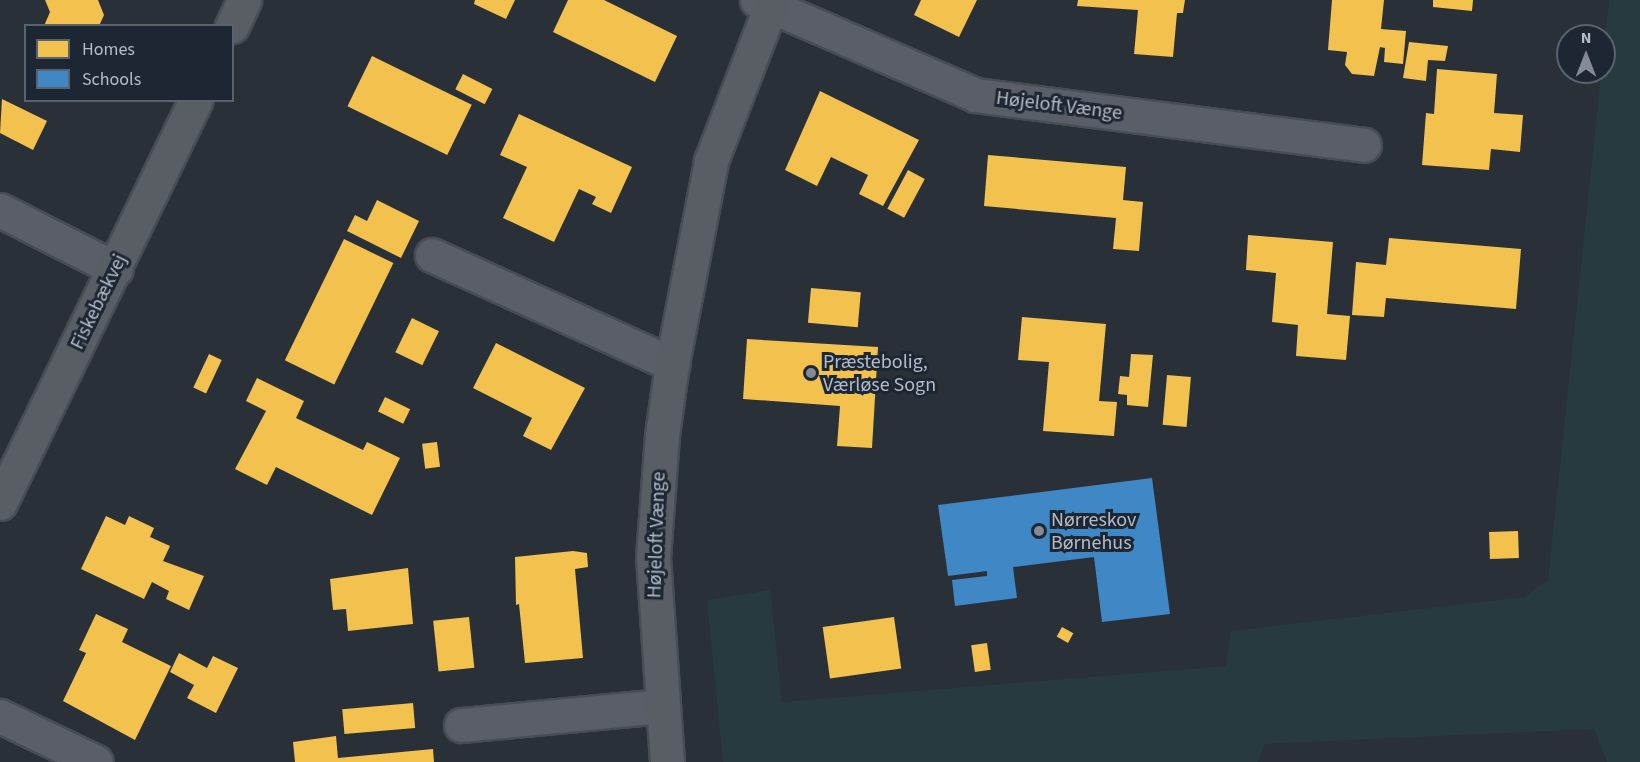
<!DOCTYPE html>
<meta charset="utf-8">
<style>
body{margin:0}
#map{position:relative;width:1640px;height:762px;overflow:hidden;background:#2a3038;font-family:"Source Sans 3",sans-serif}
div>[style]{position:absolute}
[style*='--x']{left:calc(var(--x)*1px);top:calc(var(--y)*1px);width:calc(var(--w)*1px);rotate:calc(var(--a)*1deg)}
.green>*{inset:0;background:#273a3e}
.homes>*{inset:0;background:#f2c14e;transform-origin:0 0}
.schools>*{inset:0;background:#3f88c5}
.roads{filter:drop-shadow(2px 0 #484c53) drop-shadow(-2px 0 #484c53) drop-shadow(0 2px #484c53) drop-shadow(0 -2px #484c53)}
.street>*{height:33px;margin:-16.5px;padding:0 16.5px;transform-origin:16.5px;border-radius:16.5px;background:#5a5e66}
.secondary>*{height:33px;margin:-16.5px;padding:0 16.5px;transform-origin:16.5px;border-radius:16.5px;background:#595d64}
.dots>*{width:16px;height:16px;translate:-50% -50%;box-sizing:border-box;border:3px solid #1d2633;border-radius:50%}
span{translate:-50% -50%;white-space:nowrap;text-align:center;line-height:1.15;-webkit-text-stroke:6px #1d2633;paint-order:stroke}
.street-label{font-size:20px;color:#b4bcc9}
.poi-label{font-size:20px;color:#b4bcc9}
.left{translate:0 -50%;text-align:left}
.legend{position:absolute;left:24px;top:24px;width:210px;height:78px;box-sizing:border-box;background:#1d2633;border:2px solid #59626f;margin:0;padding:8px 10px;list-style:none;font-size:18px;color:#b4bcc9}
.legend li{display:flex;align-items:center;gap:12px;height:30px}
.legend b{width:30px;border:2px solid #59626f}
.north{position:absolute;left:1556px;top:24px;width:60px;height:60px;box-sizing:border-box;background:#1d2633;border:2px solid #59626f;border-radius:50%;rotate:0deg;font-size:16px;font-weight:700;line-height:24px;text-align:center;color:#b4bcc9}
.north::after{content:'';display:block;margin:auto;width:21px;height:27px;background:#848b96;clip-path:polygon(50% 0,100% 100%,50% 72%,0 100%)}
</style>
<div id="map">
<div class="green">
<div style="clip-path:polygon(1609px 0,1640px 0,1640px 762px,1607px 762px,1594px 729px,1265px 744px,1258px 762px,723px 762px,707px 600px,770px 590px,782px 702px,1226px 666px,1231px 631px,1524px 597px,1548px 580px)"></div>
</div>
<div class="homes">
<div style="clip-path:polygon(45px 0,98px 0,104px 15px,99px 26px,44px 26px,50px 12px)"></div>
<div style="clip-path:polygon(475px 0,515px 0,506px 19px,474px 4px)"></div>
<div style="clip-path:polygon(568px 0,604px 0,677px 36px,655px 82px,553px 32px)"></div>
<div style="clip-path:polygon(921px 0,977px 0,959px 37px,914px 15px)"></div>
<div style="clip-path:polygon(1078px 0,1185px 0,1183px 13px,1177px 13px,1173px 57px,1134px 54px,1138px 10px,1077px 6px)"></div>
<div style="clip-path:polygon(1332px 0,1384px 0,1381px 29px,1406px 31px,1403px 64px,1384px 62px,1385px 48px,1380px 47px,1374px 76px,1352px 74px,1345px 65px,1347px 52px,1328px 50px)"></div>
<div style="clip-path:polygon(1433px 0,1473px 0,1472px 11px,1433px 7px)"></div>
<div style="clip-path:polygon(1409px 42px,1448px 46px,1445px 61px,1428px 60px,1426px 81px,1403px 78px)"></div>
<div style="left:372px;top:56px;width:111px;height:56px;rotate:26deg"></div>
<div style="clip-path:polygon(1437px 69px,1497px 74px,1494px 113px,1523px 115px,1520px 152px,1491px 149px,1489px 170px,1422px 165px,1426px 113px,1434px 114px)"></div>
<div style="left:463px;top:74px;width:33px;height:17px;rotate:27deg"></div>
<div style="clip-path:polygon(820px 91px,919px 140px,883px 206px,859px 194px,868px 175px,831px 157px,817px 186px,785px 170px)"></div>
<div style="clip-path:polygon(2px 99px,47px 121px,33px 150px,0 133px)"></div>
<div style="clip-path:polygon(519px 114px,632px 167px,611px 213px,592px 204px,596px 197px,579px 189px,554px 242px,503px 218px,527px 167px,500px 155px)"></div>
<div style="clip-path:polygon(988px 155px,1126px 167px,1123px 200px,1143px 202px,1139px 251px,1113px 249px,1116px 218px,984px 206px)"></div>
<div style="left:908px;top:170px;width:19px;height:44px;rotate:28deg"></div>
<div style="clip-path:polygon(377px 200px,419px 221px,401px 258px,347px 231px,355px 215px,367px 221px)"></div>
<div style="clip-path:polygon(1248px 235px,1333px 242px,1327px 314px,1350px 316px,1346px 360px,1296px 356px,1298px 325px,1272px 322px,1276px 273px,1246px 270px)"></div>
<div style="clip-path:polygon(1389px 238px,1521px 249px,1516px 309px,1386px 298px,1384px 317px,1352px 315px,1356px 262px,1386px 265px)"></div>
<div style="left:344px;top:239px;width:55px;height:135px;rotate:26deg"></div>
<div style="left:811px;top:288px;width:50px;height:35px;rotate:5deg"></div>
<div style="clip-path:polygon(1022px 317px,1106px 324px,1099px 401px,1117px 402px,1114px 436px,1043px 431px,1049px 362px,1018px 360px)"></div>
<div style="left:412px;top:318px;width:30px;height:38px;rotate:26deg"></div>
<div style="clip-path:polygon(747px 339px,878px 347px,872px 448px,837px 446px,840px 406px,743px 399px)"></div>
<div style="clip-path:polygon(496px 343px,585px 388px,551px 450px,523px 436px,532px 418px,473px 388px)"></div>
<div style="left:209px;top:354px;width:14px;height:37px;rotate:25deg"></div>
<div style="clip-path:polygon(1131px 354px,1153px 355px,1148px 407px,1127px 405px,1127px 395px,1118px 394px,1120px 376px,1129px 377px)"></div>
<div style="left:1167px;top:375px;width:24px;height:50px;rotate:5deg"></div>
<div style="clip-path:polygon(257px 378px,304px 401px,296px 418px,363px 450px,367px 442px,400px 458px,372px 515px,276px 467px,267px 485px,235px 469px,266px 411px,246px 401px)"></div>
<div style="left:385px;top:397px;width:28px;height:16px;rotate:26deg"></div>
<div style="left:437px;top:442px;width:25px;height:15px;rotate:83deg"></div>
<div style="clip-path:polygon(106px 516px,125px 525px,129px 516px,154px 528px,150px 537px,170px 546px,163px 561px,204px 576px,189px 610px,166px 599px,169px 591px,152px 582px,144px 599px,81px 569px)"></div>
<div style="left:1518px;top:531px;width:27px;height:29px;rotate:88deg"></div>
<div style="clip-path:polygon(573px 551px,587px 553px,588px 567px,575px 569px,583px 658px,525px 663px,519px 604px,516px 605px,515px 557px)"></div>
<div style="clip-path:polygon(408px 568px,413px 624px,348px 631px,346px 609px,333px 610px,330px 579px)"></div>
<div style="clip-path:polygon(96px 614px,128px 629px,122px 642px,171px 666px,135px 740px,63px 701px,86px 653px,79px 650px)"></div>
<div style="left:469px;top:617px;width:51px;height:36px;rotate:84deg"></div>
<div style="left:894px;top:617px;width:52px;height:72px;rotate:82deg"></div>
<div style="left:1062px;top:627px;width:13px;height:11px;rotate:29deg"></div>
<div style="left:987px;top:643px;width:27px;height:16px;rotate:82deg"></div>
<div style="clip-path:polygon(179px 653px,207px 668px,213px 656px,238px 668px,216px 713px,187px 698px,194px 685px,170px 672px)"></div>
<div style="left:413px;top:703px;width:25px;height:71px;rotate:85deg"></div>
<div style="clip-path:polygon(336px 736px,338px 758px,433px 749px,434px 762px,295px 762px,293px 742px)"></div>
</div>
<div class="schools">
<div style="clip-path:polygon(1152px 478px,1170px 614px,1102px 622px,1094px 557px,1013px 567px,1017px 598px,955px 606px,952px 580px,987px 576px,987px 571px,948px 576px,938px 505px)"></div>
</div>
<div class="roads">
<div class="street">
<div style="--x:757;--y:0;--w:238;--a:23.5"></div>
<div style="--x:975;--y:95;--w:392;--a:7.3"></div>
<div style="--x:0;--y:210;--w:130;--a:27"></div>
<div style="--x:432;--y:255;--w:264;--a:24.4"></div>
<div style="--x:0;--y:716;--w:106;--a:25.6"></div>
<div style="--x:461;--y:725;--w:201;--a:-5.4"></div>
</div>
<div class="secondary">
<div style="--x:232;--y:26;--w:29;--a:-65"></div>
<div style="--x:0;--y:503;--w:448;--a:-64.1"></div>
<div style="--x:667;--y:762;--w:204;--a:-93.9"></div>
<div style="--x:653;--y:558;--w:123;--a:-85.8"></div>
<div style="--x:662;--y:435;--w:72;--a:-82"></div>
<div style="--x:672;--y:364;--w:207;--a:-79.1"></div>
<div style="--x:711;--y:161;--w:173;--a:-68.9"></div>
</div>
</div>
<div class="dots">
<div style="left:811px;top:373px;background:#848b96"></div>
<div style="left:1039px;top:531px;background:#848b96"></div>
</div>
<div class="street-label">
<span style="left:1059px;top:106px;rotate:7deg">Højeloft Vænge</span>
<span style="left:99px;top:302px;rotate:-64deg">Fiskebækvej</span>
<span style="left:657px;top:535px;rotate:-88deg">Højeloft Vænge</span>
</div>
<div class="poi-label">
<span class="left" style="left:823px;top:374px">Præstebolig,<br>Værløse Sogn</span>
<span class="left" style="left:1051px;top:532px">Nørreskov<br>Børnehus</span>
</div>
<ul class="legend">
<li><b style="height:16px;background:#f2c14e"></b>Homes</li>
<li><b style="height:16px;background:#3f88c5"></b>Schools</li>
</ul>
<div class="north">N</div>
</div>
